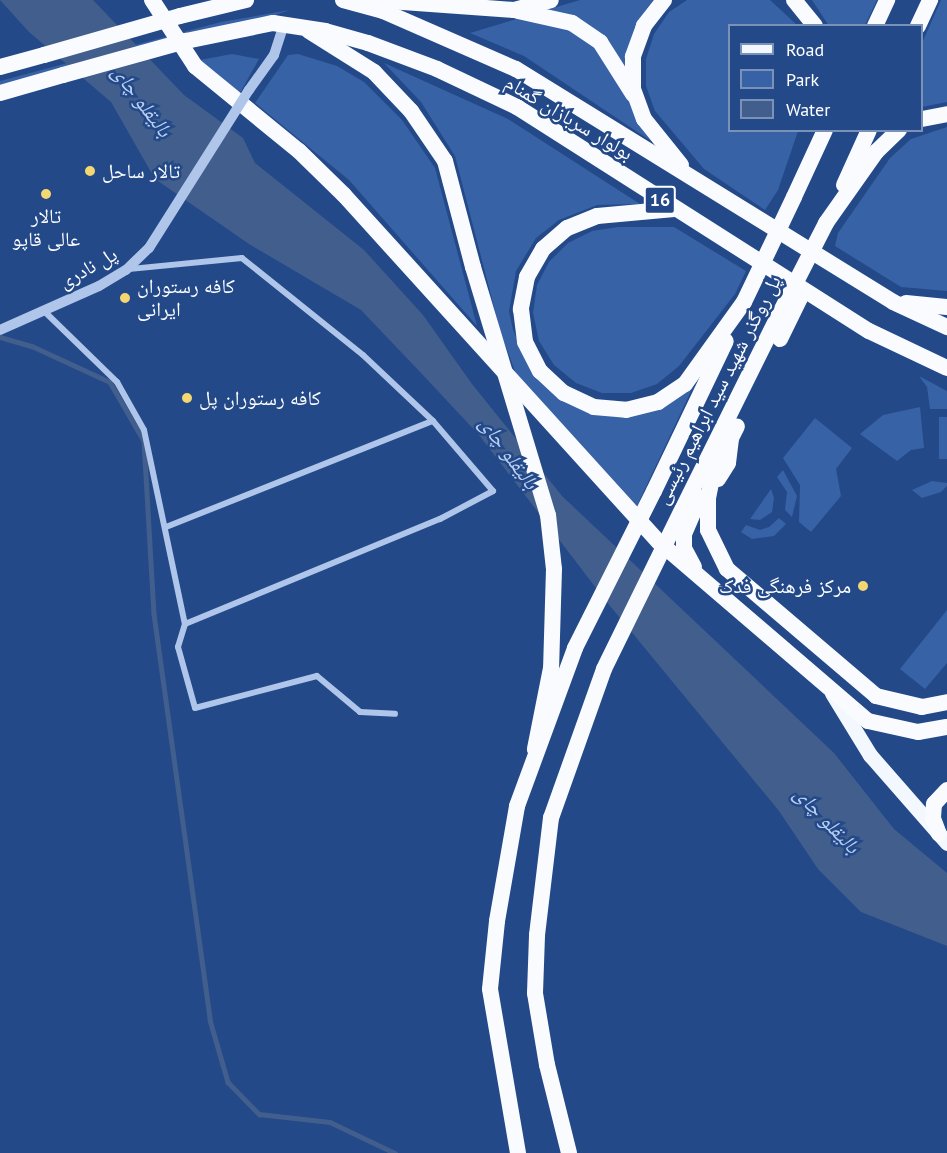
<!DOCTYPE html>
<meta charset="utf-8">
<style>
body{margin:0}
#map{position:relative;width:947px;height:1153px;overflow:hidden;background:#234989;font-family:"PT Sans","Noto Naskh Arabic",sans-serif}
div>[style]{position:absolute}
[style*='--x']{left:calc(var(--x)*1px);top:calc(var(--y)*1px);width:calc(var(--w)*1px);rotate:calc(var(--a)*1deg)}
.green>*{inset:0;background:#3762a6;transform-origin:0 0}
.water>*{inset:0;background:#425e8c}
.stream>*{height:4.5px;margin:-2.25px;padding:0 2.25px;transform-origin:2.25px;border-radius:2.25px;background:#425e8c}
.minor>*{height:6px;margin:-3px;padding:0 3px;transform-origin:3px;border-radius:3px;background:#afc6ea}
.tertiary>*{height:10px;margin:-5px;padding:0 5px;transform-origin:5px;border-radius:5px;background:#afc6ea}
.primary>*{height:15px;margin:-7.5px;padding:0 7.5px;transform-origin:7.5px;border-radius:7.5px;background:#f3f7fe}
.trunk>*{height:16px;margin:-8px;padding:0 8px;transform-origin:8px;border-radius:8px;background:#f9fbfe}
.tertiary-bridge>*{height:10px;margin:-5px;padding:0 5px;transform-origin:5px;border-radius:5px;background:#afc6ea}
.trunk-bridge>*{height:16px;margin:-8px;padding:0 8px;transform-origin:8px;border-radius:8px;background:#f9fbfe}
.dots>*{width:16px;height:16px;translate:-50% -50%;box-sizing:border-box;border:3px solid #234989;border-radius:50%}
span{translate:-50% -50%;white-space:nowrap;text-align:center;line-height:1.15;-webkit-text-stroke:5px #234989;paint-order:stroke}
.shield-label span{padding:2px 4px;background:#234989;border:2px solid;border-radius:4px;-webkit-text-stroke-width:0}
.shield-label{font-size:18px;color:#fff;font-weight:700}
.street-label{font-size:20px;color:#fff}
.poi-label{font-size:20px;color:#fff}
.left{translate:0 -50%;text-align:left}
.right{translate:-100% -50%;text-align:right}
.water-label{font-size:21px;color:#bbd0f1;font-style:italic}
.legend{position:absolute;left:728px;top:24px;width:195px;height:108px;box-sizing:border-box;background:#234989;border:2px solid #7b92b8;margin:0;padding:8px 10px;list-style:none;font-size:18px;color:#fff}
.legend li{display:flex;align-items:center;gap:12px;height:30px}
.legend b{width:30px;border:2px solid #7b92b8}
</style>
<div id="map">
<div class="green">
<div style="clip-path:polygon(580px 0,653px 0,636px 23px,626px 55px,638px 124px,651px 141px,524px 56px,470px 33px)"></div>
<div style="clip-path:polygon(687px 0,770px 0,797px 25px,730px 26px,730px 130px,798px 131px,778px 190px,765px 210px,704px 169px,655px 111px,646px 86px,646px 59px,654px 34px,669px 12px)"></div>
<div style="clip-path:polygon(812px 0,877px 0,865px 25px,829px 26px)"></div>
<div style="clip-path:polygon(941px 0,947px 0,947px 102px,922px 107px,922px 43px)"></div>
<div style="clip-path:polygon(290px 10px,272px 16px,0 86px,0 81px,221px 22px)"></div>
<div style="clip-path:polygon(232px 54px,259px 59px,240px 93px,200px 60px)"></div>
<div style="clip-path:polygon(298px 54px,337px 66px,364px 82px,402px 120px,435px 168px,477px 326px,349px 180px,255px 103px,288px 55px)"></div>
<div style="clip-path:polygon(384px 63px,508px 119px,640px 204px,597px 205px,559px 220px,536px 238px,516px 271px,509px 311px,513px 330px,533px 373px,589px 413px,693px 387px,636px 508px,518px 379px,501px 334px,455px 156px,421px 102px)"></div>
<div style="clip-path:polygon(947px 127px,947px 291px,901px 287px,835px 246px,838px 233px,890px 158px,911px 139px)"></div>
<div style="clip-path:polygon(618px 227px,674px 227px,746px 271px,735px 294px,679px 366px,657px 384px,631px 393px,602px 393px,576px 383px,554px 365px,539px 341px,533px 313px,537px 285px,549px 262px,568px 243px,592px 231px)"></div>
<div style="clip-path:polygon(919px 376px,947px 391px,947px 409px,930px 409px,927px 387px)"></div>
<div style="clip-path:polygon(920px 407px,924px 448px,911px 450px,897px 461px,860px 434px,883px 415px)"></div>
<div style="left:947px;top:417px;width:42px;height:8px;rotate:90deg"></div>
<div style="clip-path:polygon(815px 418px,852px 448px,836px 469px,841px 496px,811px 532px,799px 522px,800px 485px,783px 458px)"></div>
<div style="clip-path:polygon(783px 470px,797px 496px,792px 517px,785px 510px,787px 492px,777px 477px)"></div>
<div style="clip-path:polygon(932px 481px,947px 483px,947px 486px,941px 492px,922px 498px,912px 490px)"></div>
<div style="clip-path:polygon(771px 489px,774px 498px,772px 512px,760px 520px,750px 519px)"></div>
<div style="clip-path:polygon(779px 518px,786px 524px,774px 536px,752px 539px,741px 532px,746px 525px,760px 530px,769px 527px)"></div>
<div style="clip-path:polygon(947px 610px,947px 663px,925px 689px,900px 669px)"></div>
</div>
<div class="water">
<div style="clip-path:polygon(0 0,93px 0,184px 95px,243px 138px,255px 163px,364px 250px,423px 315px,472px 384px,562px 496px,834px 753px,894px 829px,947px 873px,947px 946px,861px 912px,818px 869px,779px 811px,606px 601px,479px 435px,422px 374px,361px 310px,249px 244px,155px 179px,111px 102px,29px 32px)"></div>
</div>
<div class="stream">
<div style="--x:0;--y:337;--w:33;--a:16"></div>
<div style="--x:32;--y:346;--w:86;--a:24.8"></div>
<div style="--x:110;--y:382;--w:68;--a:60"></div>
<div style="--x:144;--y:441;--w:173;--a:86.7"></div>
<div style="--x:154;--y:614;--w:410;--a:82.1"></div>
<div style="--x:210;--y:1020;--w:65;--a:73.8"></div>
<div style="--x:228;--y:1082;--w:45;--a:45.9"></div>
<div style="--x:259;--y:1114;--w:71;--a:6.4"></div>
<div style="--x:330;--y:1122;--w:72;--a:25.5"></div>
</div>
<div class="minor">
<div style="--x:44;--y:311;--w:102;--a:44.2"></div>
<div style="--x:117;--y:382;--w:55;--a:60.6"></div>
<div style="--x:144;--y:430;--w:198;--a:78.1"></div>
<div style="--x:185;--y:624;--w:276;--a:-22.4"></div>
<div style="--x:440;--y:519;--w:60;--a:-27.8"></div>
<div style="--x:493;--y:491;--w:92;--a:-130.6"></div>
<div style="--x:433;--y:421;--w:96;--a:-136.7"></div>
<div style="--x:363;--y:355;--w:155;--a:-141.3"></div>
<div style="--x:242;--y:258;--w:114;--a:174.4"></div>
<div style="--x:166;--y:527;--w:287;--a:-21.7"></div>
<div style="--x:185;--y:624;--w:24;--a:107"></div>
<div style="--x:178;--y:647;--w:63;--a:74.4"></div>
<div style="--x:195;--y:708;--w:126;--a:-14.7"></div>
<div style="--x:317;--y:676;--w:56;--a:39.9"></div>
<div style="--x:360;--y:712;--w:35;--a:3"></div>
</div>
<div class="tertiary">
<div style="--x:249;--y:90;--w:43;--a:-54.5"></div>
<div style="--x:274;--y:55;--w:32;--a:-72"></div>
<div style="--x:0;--y:330;--w:108;--a:-24"></div>
<div style="--x:99;--y:286;--w:31;--a:-31"></div>
<div style="--x:126;--y:270;--w:32;--a:-44"></div>
</div>
<div class="primary">
<div style="--x:832;--y:693;--w:73;--a:58.5"></div>
<div style="--x:870;--y:755;--w:117;--a:48.8"></div>
</div>
<div class="trunk">
<div style="--x:152;--y:0;--w:79;--a:56.9"></div>
<div style="--x:195;--y:66;--w:134;--a:39.3"></div>
<div style="--x:299;--y:151;--w:63;--a:44.4"></div>
<div style="--x:344;--y:195;--w:469;--a:47.8"></div>
<div style="--x:659;--y:542;--w:275;--a:40.6"></div>
<div style="--x:868;--y:721;--w:51;--a:12.4"></div>
<div style="--x:918;--y:732;--w:29;--a:-10"></div>
<div style="--x:343;--y:0;--w:41;--a:15.4"></div>
<div style="--x:383;--y:11;--w:145;--a:23.6"></div>
<div style="--x:516;--y:69;--w:443;--a:31.7"></div>
<div style="--x:893;--y:302;--w:60;--a:24.8"></div>
<div style="--x:375;--y:0;--w:139;--a:4.1"></div>
<div style="--x:514;--y:10;--w:38;--a:-15"></div>
<div style="--x:664;--y:0;--w:33;--a:128"></div>
<div style="--x:644;--y:26;--w:33;--a:110"></div>
<div style="--x:633;--y:57;--w:32;--a:90"></div>
<div style="--x:633;--y:89;--w:32;--a:70"></div>
<div style="--x:644;--y:119;--w:59;--a:51.2"></div>
<div style="--x:794;--y:0;--w:33;--a:51"></div>
<div style="--x:518;--y:11;--w:55;--a:12.5"></div>
<div style="--x:572;--y:23;--w:34;--a:34"></div>
<div style="--x:600;--y:42;--w:62;--a:57.6"></div>
<div style="--x:180;--y:16;--w:68;--a:-13.6"></div>
<div style="--x:875;--y:26;--w:29;--a:-65"></div>
<div style="--x:918;--y:26;--w:29;--a:-65"></div>
<div style="--x:309;--y:31;--w:77;--a:32.2"></div>
<div style="--x:374;--y:72;--w:54;--a:46.5"></div>
<div style="--x:411;--y:111;--w:60;--a:55.8"></div>
<div style="--x:445;--y:161;--w:110;--a:75.2"></div>
<div style="--x:186;--y:41;--w:89;--a:-11.7"></div>
<div style="--x:273;--y:23;--w:53;--a:8.7"></div>
<div style="--x:325;--y:31;--w:45;--a:15.6"></div>
<div style="--x:368;--y:43;--w:74;--a:20.6"></div>
<div style="--x:437;--y:69;--w:89;--a:25.4"></div>
<div style="--x:517;--y:107;--w:417;--a:32.5"></div>
<div style="--x:869;--y:331;--w:86;--a:25.4"></div>
<div style="--x:0;--y:67;--w:46;--a:-15.3"></div>
<div style="--x:0;--y:93;--w:66;--a:-15.9"></div>
<div style="--x:922;--y:119;--w:25;--a:-11"></div>
<div style="--x:844;--y:185;--w:60;--a:-65.6"></div>
<div style="--x:794;--y:197;--w:74;--a:-65.2"></div>
<div style="--x:674;--y:209;--w:77;--a:174.8"></div>
<div style="--x:597;--y:216;--w:32;--a:158"></div>
<div style="--x:567;--y:228;--w:32;--a:139"></div>
<div style="--x:543;--y:249;--w:32;--a:120"></div>
<div style="--x:527;--y:277;--w:33;--a:101"></div>
<div style="--x:521;--y:309;--w:33;--a:83"></div>
<div style="--x:525;--y:342;--w:33;--a:63"></div>
<div style="--x:540;--y:371;--w:33;--a:43"></div>
<div style="--x:564;--y:393;--w:33;--a:25"></div>
<div style="--x:594;--y:407;--w:32;--a:5"></div>
<div style="--x:626;--y:410;--w:33;--a:-14"></div>
<div style="--x:658;--y:402;--w:32;--a:-34"></div>
<div style="--x:685;--y:384;--w:101;--a:-54.3"></div>
<div style="--x:826;--y:223;--w:87;--a:-54.8"></div>
<div style="--x:876;--y:152;--w:32;--a:-44"></div>
<div style="--x:906;--y:303;--w:41;--a:5.6"></div>
<div style="--x:780;--y:339;--w:46;--a:-64"></div>
<div style="--x:800;--y:298;--w:14;--a:-107"></div>
<div style="--x:720;--y:438;--w:61;--a:101.3"></div>
<div style="--x:708;--y:498;--w:32;--a:90"></div>
<div style="--x:708;--y:530;--w:43;--a:64"></div>
<div style="--x:727;--y:569;--w:196;--a:40.4"></div>
<div style="--x:876;--y:696;--w:47;--a:13.4"></div>
<div style="--x:922;--y:707;--w:25;--a:-11"></div>
<div style="--x:718;--y:479;--w:19;--a:-58"></div>
<div style="--x:728;--y:463;--w:25;--a:-83"></div>
<div style="--x:731;--y:438;--w:13;--a:-63"></div>
<div style="--x:654;--y:491;--w:166;--a:-64.4"></div>
<div style="--x:683;--y:508;--w:213;--a:-63.6"></div>
<div style="--x:694;--y:567;--w:21;--a:-118"></div>
<div style="--x:684;--y:548;--w:14;--a:-90"></div>
<div style="--x:684;--y:534;--w:40;--a:-66.6"></div>
<div style="--x:939;--y:834;--w:17;--a:-111"></div>
<div style="--x:933;--y:818;--w:14;--a:-86"></div>
<div style="--x:934;--y:804;--w:19;--a:-47"></div>
<div style="--x:518;--y:1153;--w:166;--a:-99.7"></div>
<div style="--x:490;--y:989;--w:68;--a:-84.1"></div>
<div style="--x:497;--y:921;--w:117;--a:-80.1"></div>
<div style="--x:517;--y:806;--w:168;--a:-69.8"></div>
<div style="--x:569;--y:1153;--w:91;--a:-104"></div>
<div style="--x:547;--y:1065;--w:73;--a:-99.5"></div>
<div style="--x:535;--y:993;--w:58;--a:-88"></div>
<div style="--x:537;--y:935;--w:118;--a:-83.2"></div>
<div style="--x:551;--y:818;--w:158;--a:-70.4"></div>
</div>
<div class="tertiary-bridge">
<div style="--x:149;--y:248;--w:187;--a:-57.7"></div>
</div>
<div class="trunk-bridge">
<div style="--x:44;--y:55;--w:141;--a:-16"></div>
<div style="--x:63;--y:75;--w:128;--a:-15.5"></div>
<div style="--x:473;--y:267;--w:259;--a:73.2"></div>
<div style="--x:548;--y:515;--w:54;--a:83.7"></div>
<div style="--x:554;--y:569;--w:99;--a:91.7"></div>
<div style="--x:551;--y:668;--w:83;--a:101.2"></div>
<div style="--x:744;--y:302;--w:116;--a:-64.5"></div>
<div style="--x:778;--y:317;--w:106;--a:-62.9"></div>
<div style="--x:575;--y:648;--w:176;--a:-63.3"></div>
<div style="--x:604;--y:669;--w:179;--a:-63.9"></div>
</div>
<div class="dots">
<div style="left:90px;top:171px;background:#f5d772"></div>
<div style="left:46px;top:194px;background:#f5d772"></div>
<div style="left:125px;top:298px;background:#f5d772"></div>
<div style="left:187px;top:398px;background:#f5d772"></div>
<div style="left:863px;top:586px;background:#f5d772"></div>
</div>
<div class="shield-label">
<span style="left:660px;top:200px">16</span>
</div>
<div class="street-label">
<span style="left:569px;top:118px;rotate:31deg">بولوار سربازان گمنام</span>
<span style="left:88px;top:268px;rotate:-29deg">پل نادری</span>
<span style="left:718px;top:390px;rotate:-63deg">پل روگذر شهید سید ابراهیم رئیسی</span>
</div>
<div class="poi-label">
<span class="left" style="left:102px;top:171px">تالار ساحل</span>
<span style="left:46px;top:228px">تالار<br>عالی قاپو</span>
<span class="left" style="left:137px;top:298px">کافه رستوران<br>ایرانی</span>
<span class="left" style="left:199px;top:398px">کافه رستوران پل</span>
<span class="right" style="left:851px;top:586px">مرکز فرهنگی فدک</span>
</div>
<div class="water-label">
<span style="left:142px;top:101px;rotate:53deg">بالیقلو چای</span>
<span style="left:509px;top:453px;rotate:54deg">بالیقلو چای</span>
<span style="left:827px;top:820px;rotate:46deg">بالیقلو چای</span>
</div>
<ul class="legend">
<li><b style="height:8px;background:#f3f7fe"></b>Road</li>
<li><b style="height:16px;background:#3762a6"></b>Park</li>
<li><b style="height:16px;background:#425e8c"></b>Water</li>
</ul>
</div>
